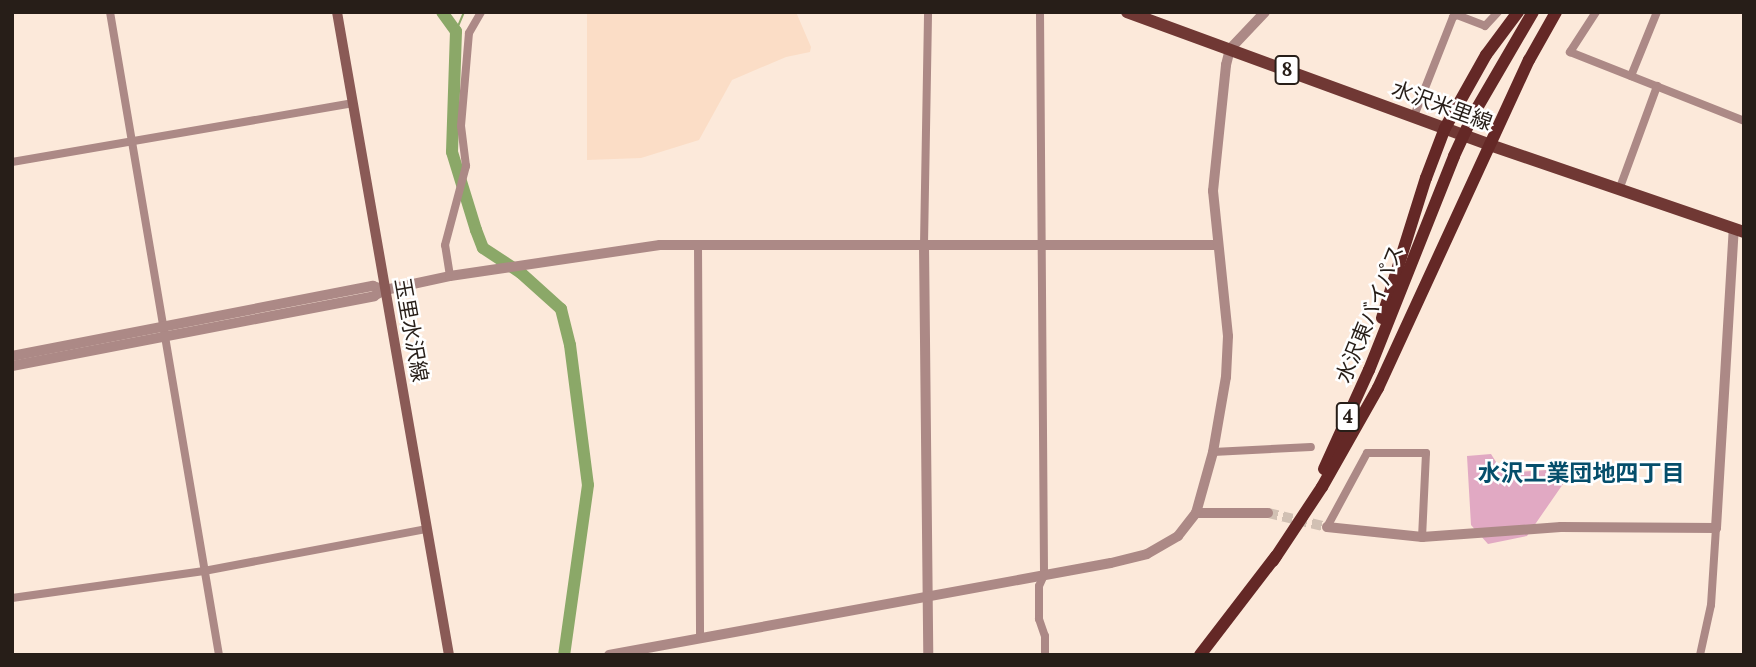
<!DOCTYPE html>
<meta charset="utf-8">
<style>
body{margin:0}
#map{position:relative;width:1756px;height:667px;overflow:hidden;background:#fce9da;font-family:Lora,"Noto Sans JP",serif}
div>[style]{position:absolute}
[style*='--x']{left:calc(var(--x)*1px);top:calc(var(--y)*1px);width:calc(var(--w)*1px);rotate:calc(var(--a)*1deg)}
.built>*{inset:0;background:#fbddc6}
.green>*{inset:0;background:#e1a9c3}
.stream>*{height:2px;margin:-1px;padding:0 1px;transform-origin:1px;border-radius:1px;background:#8ba868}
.river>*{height:12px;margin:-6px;padding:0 6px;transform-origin:6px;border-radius:6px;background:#8ba868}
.tertiary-tunnel>*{height:10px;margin-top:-5px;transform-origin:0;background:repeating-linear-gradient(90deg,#d1c0b3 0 10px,transparent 0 15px)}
.minor>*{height:8px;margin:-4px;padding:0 4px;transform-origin:4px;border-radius:4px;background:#ac8986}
.tertiary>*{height:10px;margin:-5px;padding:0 5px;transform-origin:5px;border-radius:5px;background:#ac8986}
.secondary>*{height:10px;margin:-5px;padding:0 5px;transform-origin:5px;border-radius:5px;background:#8a5a56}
.primary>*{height:12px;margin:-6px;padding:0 6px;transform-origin:6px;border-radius:6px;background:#703834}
.trunk>*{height:12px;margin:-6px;padding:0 6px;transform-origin:6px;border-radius:6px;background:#642826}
.trunk-bridge>*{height:12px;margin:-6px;padding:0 6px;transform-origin:6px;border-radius:6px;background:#642826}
span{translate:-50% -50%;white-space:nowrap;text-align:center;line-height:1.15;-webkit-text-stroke:5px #fff;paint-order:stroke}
.shield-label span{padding:2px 5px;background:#fff;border:2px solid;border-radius:5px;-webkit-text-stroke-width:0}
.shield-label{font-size:19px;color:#271e18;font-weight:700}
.street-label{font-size:21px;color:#271e18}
.neighbourhood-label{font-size:23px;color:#054e6b;font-weight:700}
.frame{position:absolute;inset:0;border:14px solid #271e18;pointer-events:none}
</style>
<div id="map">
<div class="built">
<div style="clip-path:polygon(587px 12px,796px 12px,811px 47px,810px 52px,786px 57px,732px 80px,699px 140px,641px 158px,587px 160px)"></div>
</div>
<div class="green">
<div style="clip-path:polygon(1491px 454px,1503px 473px,1547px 470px,1563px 484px,1527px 536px,1488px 544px,1471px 525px,1467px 456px)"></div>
</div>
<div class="stream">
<div style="--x:456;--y:31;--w:21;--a:-67"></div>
</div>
<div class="river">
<div style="--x:442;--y:12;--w:24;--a:54"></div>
<div style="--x:456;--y:31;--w:121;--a:91.9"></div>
<div style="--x:452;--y:152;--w:82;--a:72.9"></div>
<div style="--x:476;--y:230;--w:19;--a:69"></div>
<div style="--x:483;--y:248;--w:45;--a:33.3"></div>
<div style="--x:521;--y:273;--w:54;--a:42"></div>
<div style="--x:561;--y:309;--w:37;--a:76"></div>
<div style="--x:570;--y:345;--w:141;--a:82.7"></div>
<div style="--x:588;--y:485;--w:172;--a:98"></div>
</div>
<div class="tertiary-tunnel">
<div style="--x:1268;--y:513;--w:61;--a:13.3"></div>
</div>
<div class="minor">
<div style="--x:110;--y:12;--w:652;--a:80.38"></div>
<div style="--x:1040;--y:12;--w:563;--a:89.59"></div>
<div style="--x:1044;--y:575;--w:12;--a:114"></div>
<div style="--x:1039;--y:586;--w:33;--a:90"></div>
<div style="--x:1039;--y:619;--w:18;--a:71"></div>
<div style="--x:1045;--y:636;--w:19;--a:90"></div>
<div style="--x:1596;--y:12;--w:48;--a:123"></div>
<div style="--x:1570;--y:52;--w:187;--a:21.6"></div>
<div style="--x:1631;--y:76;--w:69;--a:-67.9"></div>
<div style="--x:1414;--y:116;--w:106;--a:-68.5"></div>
<div style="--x:1453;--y:17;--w:4;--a:-27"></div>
<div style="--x:1457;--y:15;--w:30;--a:21"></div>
<div style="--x:1485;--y:26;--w:19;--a:-47"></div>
<div style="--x:12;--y:162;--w:345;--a:-9.8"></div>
<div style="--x:1619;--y:190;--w:111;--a:-69.9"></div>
<div style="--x:698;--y:244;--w:394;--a:89.7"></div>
<div style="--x:924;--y:245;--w:233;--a:-89"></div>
<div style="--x:450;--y:276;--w:31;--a:-99"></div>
<div style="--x:445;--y:245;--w:82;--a:-75.1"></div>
<div style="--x:466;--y:166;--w:40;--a:-97.1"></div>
<div style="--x:461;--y:126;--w:93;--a:-85.1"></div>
<div style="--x:469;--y:33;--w:24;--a:-60"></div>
<div style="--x:1213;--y:452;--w:98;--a:-2.9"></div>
<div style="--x:1327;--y:527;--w:84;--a:-61.6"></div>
<div style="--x:1367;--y:453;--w:59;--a:0"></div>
<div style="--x:1426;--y:453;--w:84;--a:92.7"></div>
<div style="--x:12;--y:598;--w:194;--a:-8"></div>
<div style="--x:204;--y:571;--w:227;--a:-10.7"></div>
<div style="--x:1700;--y:655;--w:51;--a:-77.6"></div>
<div style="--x:1711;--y:605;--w:77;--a:-86.3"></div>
</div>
<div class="tertiary">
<div style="--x:924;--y:245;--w:410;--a:89.4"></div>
<div style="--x:12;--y:356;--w:368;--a:-11"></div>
<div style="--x:373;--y:286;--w:13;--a:18"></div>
<div style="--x:12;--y:366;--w:369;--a:-10.9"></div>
<div style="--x:374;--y:296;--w:13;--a:-29"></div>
<div style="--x:385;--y:290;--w:66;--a:-12.2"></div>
<div style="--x:450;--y:276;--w:212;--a:-8.4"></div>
<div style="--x:660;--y:245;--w:556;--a:0"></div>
<div style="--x:1196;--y:513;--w:72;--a:0"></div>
<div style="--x:1327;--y:527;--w:96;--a:6"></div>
<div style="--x:1422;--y:537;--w:139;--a:-4.1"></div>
<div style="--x:1561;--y:527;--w:155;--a:0.4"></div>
<div style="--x:1716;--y:528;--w:300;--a:-86.6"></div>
<div style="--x:609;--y:655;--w:510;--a:-10.39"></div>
<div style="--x:1111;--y:563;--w:37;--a:-14"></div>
<div style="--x:1147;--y:554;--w:36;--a:-30"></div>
<div style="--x:1178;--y:536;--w:29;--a:-52"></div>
<div style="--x:1196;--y:513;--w:63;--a:-74.4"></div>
<div style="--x:1213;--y:452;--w:76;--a:-80.2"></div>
<div style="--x:1226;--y:377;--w:41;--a:-87.2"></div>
<div style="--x:1228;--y:336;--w:146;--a:-95.9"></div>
<div style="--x:1213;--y:191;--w:127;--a:-84.1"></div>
<div style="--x:1226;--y:65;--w:16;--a:-76"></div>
<div style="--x:1230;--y:49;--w:51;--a:-46.6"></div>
</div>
<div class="secondary">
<div style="--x:337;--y:12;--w:653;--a:80.12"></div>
</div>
<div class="primary">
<div style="--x:1127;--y:12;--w:387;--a:20.1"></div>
<div style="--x:1490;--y:145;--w:268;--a:18.9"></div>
</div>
<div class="trunk">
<div style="--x:1473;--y:115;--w:119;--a:-59.8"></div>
<div style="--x:1382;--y:318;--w:147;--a:-72.6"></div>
<div style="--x:1426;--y:178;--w:53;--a:-69.2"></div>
<div style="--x:1445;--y:128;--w:84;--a:-60.7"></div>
<div style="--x:1486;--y:55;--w:54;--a:-53.3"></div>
<div style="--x:1324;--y:469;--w:109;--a:-65.6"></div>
<div style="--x:1369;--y:370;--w:230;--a:-68.3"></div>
<div style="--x:1273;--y:561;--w:89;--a:-56.5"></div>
<div style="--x:1322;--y:487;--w:114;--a:-60.5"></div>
<div style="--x:1378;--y:388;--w:361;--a:-65.3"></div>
<div style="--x:1529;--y:60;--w:55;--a:-60.6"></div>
<div style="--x:1200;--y:655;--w:125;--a:-52.5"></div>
</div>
<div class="trunk-bridge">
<div style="--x:1454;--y:156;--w:45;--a:-65.1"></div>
</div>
<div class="shield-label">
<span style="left:1287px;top:70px">8</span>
<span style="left:1348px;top:417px">4</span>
</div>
<div class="street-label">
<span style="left:1442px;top:106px;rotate:20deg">水沢米里線</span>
<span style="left:1370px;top:314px;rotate:-68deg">水沢東バイパス</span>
<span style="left:411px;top:330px;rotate:80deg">玉里水沢線</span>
</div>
<div class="neighbourhood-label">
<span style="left:1581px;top:473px">水沢工業団地四丁目</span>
</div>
<div class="frame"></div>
</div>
